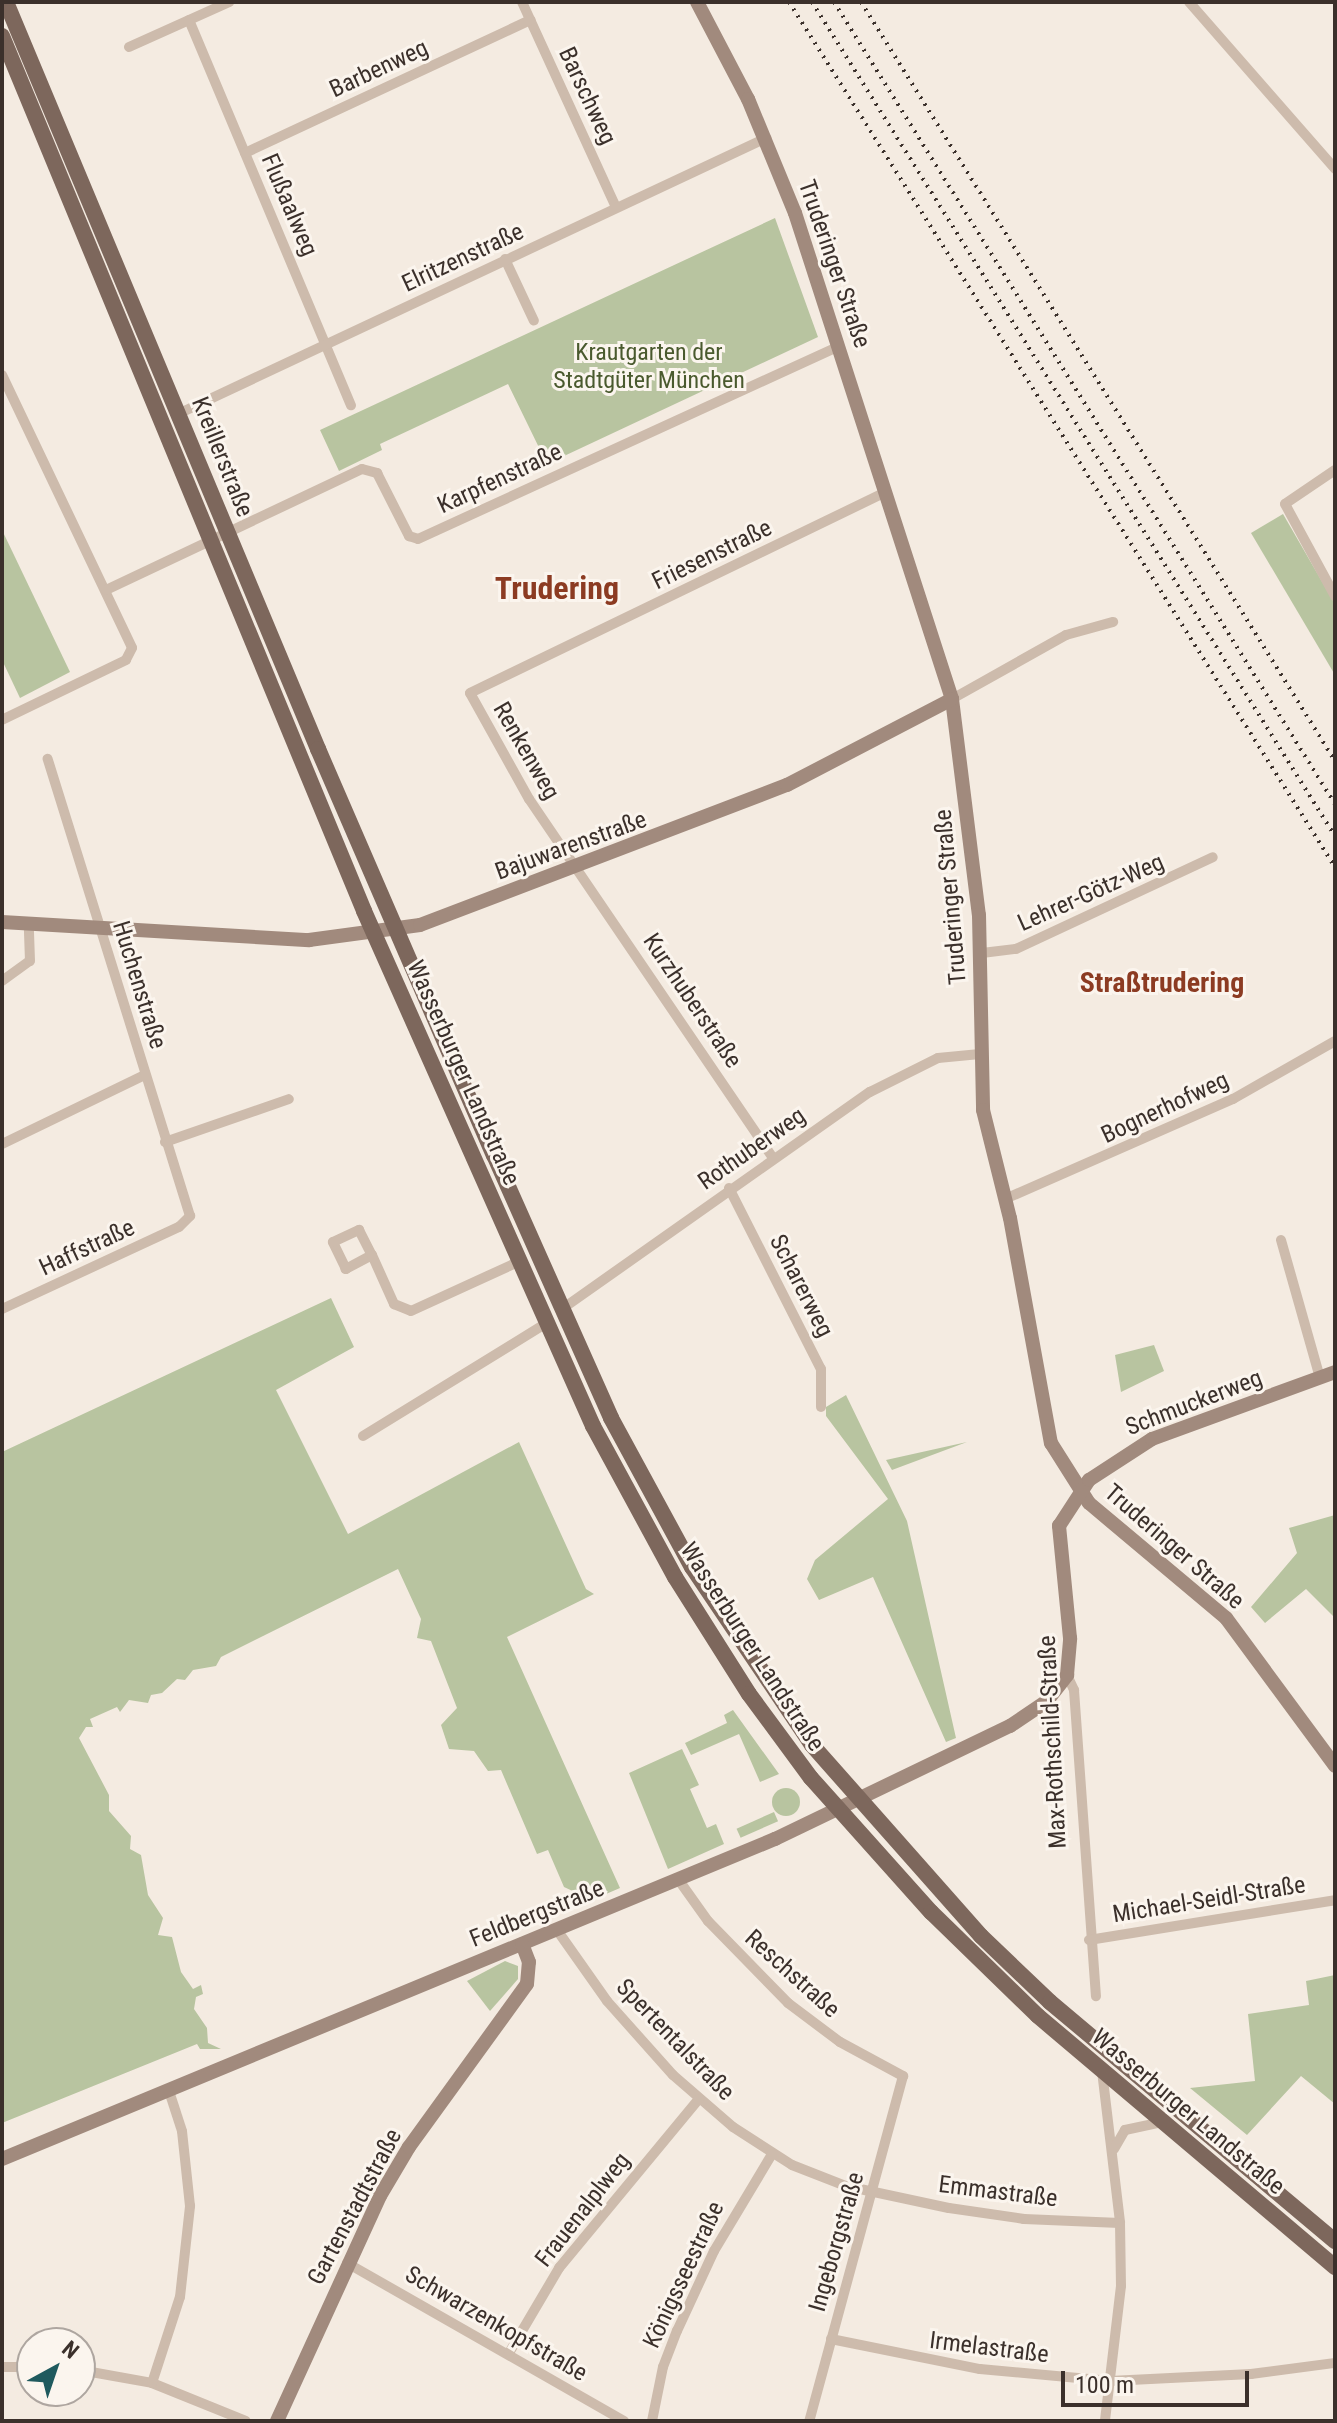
<!DOCTYPE html>
<meta charset="utf-8">
<style>
body{margin:0}
#map{position:relative;width:1337px;height:2423px;overflow:hidden;background:#f4ebe1;font-family:"Roboto Condensed",sans-serif}
div>[style]{position:absolute}
[style*='--x']{left:calc(var(--x)*1px);top:calc(var(--y)*1px);width:calc(var(--w)*1px);rotate:calc(var(--a)*1deg)}
.green>*{inset:0;background:#b8c4a0;transform-origin:0 0}
.round{border-radius:50%}
.street>*{height:10px;margin:-5px;padding:0 5px;transform-origin:5px;border-radius:5px;background:#cdbbac}
.secondary>*{height:14px;margin:-7px;padding:0 7px;transform-origin:7px;border-radius:7px;background:#a18a7d}
.primary>*{height:16px;margin:-8px;padding:0 8px;transform-origin:8px;border-radius:8px;background:#7d675c}
.rail>*{height:4px;margin-top:-2px;transform-origin:0;background:repeating-linear-gradient(90deg,#3b302b 0 2px,transparent 0 8px)}
span{translate:-50% -50%;white-space:nowrap;text-align:center;line-height:1.15;-webkit-text-stroke:6px #fbf5ee;paint-order:stroke}
.street-label{font-size:24px;color:#3b302b}
.park-label{font-size:24px;color:#4a5a2e}
.quarter-label{font-size:28px;color:#8c3b22;font-weight:700}
.district-label{font-size:32px;color:#8c3b22;font-weight:700}
.frame{position:absolute;inset:0;border:4px solid #3b302b;pointer-events:none}
.north{position:absolute;left:16px;top:2327px;width:80px;height:80px;box-sizing:border-box;background:#fbf5ee;border:2px solid #aea6a0;border-radius:50%;rotate:40deg;font-size:22px;font-weight:700;line-height:32px;text-align:center;color:#3b302b}
.north::after{content:'';display:block;margin:auto;width:28px;height:36px;background:#1f5a5e;clip-path:polygon(50% 0,100% 100%,50% 72%,0 100%)}
.scale{position:absolute;left:1061px;top:2371px;width:188px;height:36px;box-sizing:border-box;border:4px solid #3b302b;border-top:0;padding-left:10px;font-size:24px;line-height:28px;white-space:nowrap;color:#3b302b;-webkit-text-stroke:6px #fbf5ee;paint-order:stroke}
</style>
<div id="map">
<div class="green">
<div style="clip-path:polygon(775px 218px,818px 337px,547px 464px,508px 384px,380px 444px,382px 450px,339px 471px,320px 430px)"></div>
<div style="clip-path:polygon(1283px 514px,1335px 604px,1335px 675px,1251px 533px)"></div>
<div style="clip-path:polygon(2px 530px,70px 672px,20px 698px,2px 660px)"></div>
<div style="clip-path:polygon(331px 1298px,354px 1347px,276px 1390px,348px 1534px,519px 1442px,586px 1589px,594px 1594px,507px 1637px,620px 1888px,592px 1900px,564px 1887px,548px 1850px,537px 1854px,501px 1770px,488px 1771px,474px 1751px,449px 1749px,441px 1725px,457px 1708px,431px 1641px,417px 1638px,421px 1619px,398px 1569px,221px 1657px,216px 1666px,193px 1670px,185px 1680px,177px 1679px,162px 1693px,151px 1695px,148px 1703px,129px 1700px,120px 1712px,117px 1707px,90px 1719px,93px 1727px,86px 1727px,79px 1738px,109px 1795px,109px 1811px,131px 1836px,130px 1849px,141px 1855px,148px 1895px,163px 1918px,158px 1935px,172px 1937px,181px 1972px,193px 1989px,201px 1985px,203px 1994px,196px 1997px,194px 2009px,207px 2028px,208px 2043px,221px 2049px,200px 2049px,197px 2044px,2px 2123px,2px 1452px)"></div>
<div style="clip-path:polygon(1154px 1345px,1164px 1371px,1121px 1392px,1115px 1355px)"></div>
<div style="clip-path:polygon(846px 1395px,907px 1521px,956px 1738px,946px 1742px,873px 1577px,819px 1600px,807px 1579px,815px 1560px,888px 1499px,826px 1416px,826px 1407px)"></div>
<div style="clip-path:polygon(967px 1442px,892px 1470px,886px 1460px)"></div>
<div style="clip-path:polygon(1335px 1515px,1335px 1618px,1306px 1589px,1265px 1623px,1251px 1607px,1297px 1553px,1289px 1528px)"></div>
<div style="clip-path:polygon(733px 1710px,779px 1774px,760px 1782px,739px 1734px,691px 1755px,685px 1743px,727px 1723px,724px 1715px)"></div>
<div style="clip-path:polygon(682px 1749px,699px 1785px,690px 1789px,707px 1828px,716px 1824px,724px 1844px,668px 1869px,629px 1773px)"></div>
<div class="round" style="left:772px;top:1788px;width:28px;height:28px"></div>
<div style="left:774px;top:1812px;width:10px;height:41px;rotate:66deg"></div>
<div style="clip-path:polygon(505px 1961px,518px 1966px,518px 1979px,490px 2011px,467px 1981px)"></div>
<div style="clip-path:polygon(1335px 1975px,1335px 2104px,1301px 2076px,1247px 2135px,1190px 2088px,1255px 2081px,1248px 2014px,1309px 2005px,1306px 1981px)"></div>
</div>
<div class="street">
<div style="--x:522;--y:2;--w:226;--a:65.4"></div>
<div style="--x:1189;--y:2;--w:222;--a:48.8"></div>
<div style="--x:189;--y:20;--w:418;--a:67.2"></div>
<div style="--x:129;--y:47;--w:110;--a:-24.2"></div>
<div style="--x:245;--y:153;--w:315;--a:-25"></div>
<div style="--x:505;--y:259;--w:68;--a:64.9"></div>
<div style="--x:2;--y:375;--w:302;--a:64.5"></div>
<div style="--x:132;--y:648;--w:13;--a:117"></div>
<div style="--x:126;--y:660;--w:138;--a:154.2"></div>
<div style="--x:178;--y:414;--w:650;--a:-25.14"></div>
<div style="--x:1335;--y:470;--w:60;--a:145.8"></div>
<div style="--x:1285;--y:504;--w:105;--a:61.5"></div>
<div style="--x:106;--y:590;--w:283;--a:-25.3"></div>
<div style="--x:362;--y:469;--w:16;--a:15"></div>
<div style="--x:377;--y:473;--w:71;--a:63.1"></div>
<div style="--x:409;--y:536;--w:9;--a:18"></div>
<div style="--x:418;--y:539;--w:463;--a:-24.6"></div>
<div style="--x:952;--y:699;--w:131;--a:-29.3"></div>
<div style="--x:1066;--y:635;--w:49;--a:-15.5"></div>
<div style="--x:982;--y:953;--w:34;--a:-7"></div>
<div style="--x:1016;--y:949;--w:217;--a:-25"></div>
<div style="--x:2;--y:981;--w:34;--a:-36"></div>
<div style="--x:30;--y:961;--w:37;--a:-92"></div>
<div style="--x:165;--y:1142;--w:131;--a:-19.1"></div>
<div style="--x:2;--y:1144;--w:159;--a:-25.8"></div>
<div style="--x:773;--y:1158;--w:434;--a:-124.2"></div>
<div style="--x:529;--y:799;--w:121;--a:-119.1"></div>
<div style="--x:470;--y:693;--w:460;--a:-25.8"></div>
<div style="--x:729;--y:1188;--w:203;--a:63.1"></div>
<div style="--x:821;--y:1369;--w:38;--a:90"></div>
<div style="--x:1005;--y:1199;--w:249;--a:-23.7"></div>
<div style="--x:1233;--y:1099;--w:117;--a:-29.6"></div>
<div style="--x:1281;--y:1240;--w:143;--a:74.2"></div>
<div style="--x:372;--y:1255;--w:30;--a:152"></div>
<div style="--x:346;--y:1269;--w:30;--a:-116"></div>
<div style="--x:333;--y:1242;--w:29;--a:-25"></div>
<div style="--x:359;--y:1230;--w:28;--a:63"></div>
<div style="--x:372;--y:1255;--w:54;--a:65.8"></div>
<div style="--x:394;--y:1304;--w:18;--a:22"></div>
<div style="--x:411;--y:1311;--w:120;--a:-24.6"></div>
<div style="--x:2;--y:1309;--w:195;--a:-24.9"></div>
<div style="--x:179;--y:1227;--w:16;--a:-45"></div>
<div style="--x:190;--y:1216;--w:479;--a:-107.3"></div>
<div style="--x:562;--y:1309;--w:377;--a:-35.2"></div>
<div style="--x:870;--y:1092;--w:76;--a:-26.6"></div>
<div style="--x:938;--y:1058;--w:42;--a:-5.4"></div>
<div style="--x:363;--y:1436;--w:216;--a:-31.6"></div>
<div style="--x:1067;--y:1675;--w:17;--a:65"></div>
<div style="--x:1074;--y:1690;--w:307;--a:85.9"></div>
<div style="--x:678;--y:1879;--w:52;--a:54.5"></div>
<div style="--x:708;--y:1921;--w:115;--a:45.7"></div>
<div style="--x:788;--y:2003;--w:65;--a:36.9"></div>
<div style="--x:840;--y:2042;--w:72;--a:28.4"></div>
<div style="--x:903;--y:2076;--w:358;--a:105.2"></div>
<div style="--x:557;--y:1930;--w:87;--a:54.8"></div>
<div style="--x:607;--y:2001;--w:99;--a:48.3"></div>
<div style="--x:673;--y:2075;--w:79;--a:40.9"></div>
<div style="--x:733;--y:2127;--w:70;--a:32.8"></div>
<div style="--x:792;--y:2165;--w:58;--a:21.3"></div>
<div style="--x:846;--y:2186;--w:105;--a:12.1"></div>
<div style="--x:949;--y:2208;--w:76;--a:8.3"></div>
<div style="--x:1024;--y:2219;--w:96;--a:2.4"></div>
<div style="--x:1089;--y:1940;--w:249;--a:-9.2"></div>
<div style="--x:1102;--y:2071;--w:153;--a:83.2"></div>
<div style="--x:1120;--y:2223;--w:63;--a:89.1"></div>
<div style="--x:1121;--y:2286;--w:136;--a:96.8"></div>
<div style="--x:1114;--y:2149;--w:22;--a:-60"></div>
<div style="--x:1125;--y:2130;--w:40;--a:-12"></div>
<div style="--x:347;--y:2263;--w:319;--a:29.7"></div>
<div style="--x:831;--y:2339;--w:152;--a:11.4"></div>
<div style="--x:980;--y:2369;--w:131;--a:5.3"></div>
<div style="--x:1110;--y:2381;--w:141;--a:-2.8"></div>
<div style="--x:1251;--y:2374;--w:85;--a:-7.5"></div>
<div style="--x:509;--y:2353;--w:99;--a:-59.5"></div>
<div style="--x:559;--y:2268;--w:219;--a:-50.4"></div>
<div style="--x:2;--y:2367;--w:30;--a:0"></div>
<div style="--x:80;--y:2370;--w:73;--a:10.2"></div>
<div style="--x:152;--y:2383;--w:101;--a:22"></div>
<div style="--x:152;--y:2383;--w:90;--a:-72"></div>
<div style="--x:180;--y:2297;--w:92;--a:-83.7"></div>
<div style="--x:190;--y:2206;--w:75;--a:-96.1"></div>
<div style="--x:182;--y:2131;--w:42;--a:-108"></div>
<div style="--x:652;--y:2421;--w:55;--a:-78.5"></div>
<div style="--x:663;--y:2367;--w:39;--a:-69"></div>
<div style="--x:677;--y:2331;--w:88;--a:-65.2"></div>
<div style="--x:714;--y:2251;--w:113;--a:-59.1"></div>
</div>
<div class="secondary">
<div style="--x:697;--y:2;--w:110;--a:62.3"></div>
<div style="--x:748;--y:99;--w:123;--a:67.6"></div>
<div style="--x:795;--y:213;--w:511;--a:72.1"></div>
<div style="--x:952;--y:699;--w:218;--a:82.9"></div>
<div style="--x:979;--y:915;--w:195;--a:88.8"></div>
<div style="--x:983;--y:1110;--w:111;--a:76"></div>
<div style="--x:1010;--y:1218;--w:229;--a:79.7"></div>
<div style="--x:1051;--y:1443;--w:71;--a:57.7"></div>
<div style="--x:1089;--y:1503;--w:179;--a:40"></div>
<div style="--x:1226;--y:1618;--w:184;--a:53.6"></div>
<div style="--x:2;--y:922;--w:308;--a:3.4"></div>
<div style="--x:309;--y:940;--w:112;--a:-7.7"></div>
<div style="--x:420;--y:925;--w:393;--a:-20.9"></div>
<div style="--x:787;--y:785;--w:186;--a:-27.5"></div>
<div style="--x:2;--y:2159;--w:837;--a:-22.49"></div>
<div style="--x:775;--y:1839;--w:261;--a:-25.7"></div>
<div style="--x:1010;--y:1726;--w:45;--a:-34"></div>
<div style="--x:1047;--y:1701;--w:33;--a:-52"></div>
<div style="--x:1067;--y:1675;--w:37;--a:-85"></div>
<div style="--x:1070;--y:1638;--w:113;--a:-95.6"></div>
<div style="--x:1059;--y:1526;--w:55;--a:-56.9"></div>
<div style="--x:1089;--y:1480;--w:75;--a:-33.1"></div>
<div style="--x:1152;--y:1439;--w:195;--a:-20.1"></div>
<div style="--x:277;--y:2421;--w:247;--a:-65.4"></div>
<div style="--x:380;--y:2196;--w:57;--a:-59.4"></div>
<div style="--x:409;--y:2147;--w:201;--a:-54.1"></div>
<div style="--x:527;--y:1984;--w:22;--a:-85"></div>
<div style="--x:529;--y:1962;--w:19;--a:-111"></div>
</div>
<div class="primary">
<div style="--x:6;--y:2;--w:810;--a:67.33"></div>
<div style="--x:318;--y:749;--w:443;--a:66.6"></div>
<div style="--x:494;--y:1155;--w:288;--a:66"></div>
<div style="--x:611;--y:1418;--w:170;--a:61.5"></div>
<div style="--x:692;--y:1567;--w:215;--a:56"></div>
<div style="--x:812;--y:1745;--w:255;--a:48.5"></div>
<div style="--x:981;--y:1936;--w:95;--a:43.7"></div>
<div style="--x:1050;--y:2002;--w:372;--a:40"></div>
<div style="--x:2;--y:36;--w:947;--a:67.52"></div>
<div style="--x:364;--y:911;--w:564;--a:66.03"></div>
<div style="--x:593;--y:1426;--w:172;--a:61.5"></div>
<div style="--x:675;--y:1577;--w:138;--a:57.7"></div>
<div style="--x:749;--y:1694;--w:104;--a:53.6"></div>
<div style="--x:811;--y:1778;--w:180;--a:48.2"></div>
<div style="--x:931;--y:1912;--w:149;--a:44.2"></div>
<div style="--x:1038;--y:2016;--w:389;--a:40.2"></div>
</div>
<div class="rail">
<div style="--x:789;--y:2;--w:1023;--a:57.74"></div>
<div style="--x:812;--y:2;--w:984;--a:57.91"></div>
<div style="--x:834;--y:2;--w:946;--a:58.01"></div>
<div style="--x:861;--y:2;--w:895;--a:58.01"></div>
</div>
<div class="street-label">
<span style="left:379px;top:69px;rotate:-25deg">Barbenweg</span>
<span style="left:587px;top:96px;rotate:65deg">Barschweg</span>
<span style="left:289px;top:205px;rotate:67deg">Flußaalweg</span>
<span style="left:463px;top:258px;rotate:-25deg">Elritzenstraße</span>
<span style="left:834px;top:264px;rotate:71deg">Truderinger Straße</span>
<span style="left:222px;top:457px;rotate:68deg">Kreillerstraße</span>
<span style="left:500px;top:479px;rotate:-25deg">Karpfenstraße</span>
<span style="left:712px;top:555px;rotate:-26deg">Friesenstraße</span>
<span style="left:526px;top:751px;rotate:60deg">Renkenweg</span>
<span style="left:571px;top:846px;rotate:-20deg">Bajuwarenstraße</span>
<span style="left:1091px;top:893px;rotate:-24deg">Lehrer-Götz-Weg</span>
<span style="left:951px;top:897px;rotate:-95deg">Truderinger Straße</span>
<span style="left:139px;top:985px;rotate:73deg">Huchenstraße</span>
<span style="left:692px;top:1001px;rotate:56deg">Kurzhuberstraße</span>
<span style="left:463px;top:1073px;rotate:66deg">Wasserburger Landstraße</span>
<span style="left:1165px;top:1108px;rotate:-25deg">Bognerhofweg</span>
<span style="left:752px;top:1149px;rotate:-35deg">Rothuberweg</span>
<span style="left:87px;top:1248px;rotate:-25deg">Haffstraße</span>
<span style="left:801px;top:1286px;rotate:63deg">Scharerweg</span>
<span style="left:1194px;top:1403px;rotate:-21deg">Schmuckerweg</span>
<span style="left:1174px;top:1547px;rotate:41deg">Truderinger Straße</span>
<span style="left:752px;top:1647px;rotate:57deg">Wasserburger Landstraße</span>
<span style="left:1053px;top:1742px;rotate:-93deg">Max-Rothschild-Straße</span>
<span style="left:1209px;top:1900px;rotate:-9deg">Michael-Seidl-Straße</span>
<span style="left:537px;top:1914px;rotate:-22deg">Feldbergstraße</span>
<span style="left:792px;top:1974px;rotate:42deg">Reschstraße</span>
<span style="left:675px;top:2040px;rotate:46deg">Spertentalstraße</span>
<span style="left:1188px;top:2112px;rotate:40deg">Wasserburger Landstraße</span>
<span style="left:998px;top:2192px;rotate:7deg">Emmastraße</span>
<span style="left:355px;top:2207px;rotate:-62deg">Gartenstadtstraße</span>
<span style="left:583px;top:2210px;rotate:-52deg">Frauenalplweg</span>
<span style="left:837px;top:2242px;rotate:-74deg">Ingeborgstraße</span>
<span style="left:684px;top:2275px;rotate:-65deg">Königsseestraße</span>
<span style="left:496px;top:2324px;rotate:30deg">Schwarzenkopfstraße</span>
<span style="left:989px;top:2348px;rotate:7deg">Irmelastraße</span>
</div>
<div class="park-label">
<span style="left:649px;top:367px">Krautgarten der<br>Stadtgüter München</span>
</div>
<div class="quarter-label">
<span style="left:1162px;top:983px">Straßtrudering</span>
</div>
<div class="district-label">
<span style="left:557px;top:588px">Trudering</span>
</div>
<div class="frame"></div>
<div class="north">N</div>
<div class="scale">100 m</div>
</div>
